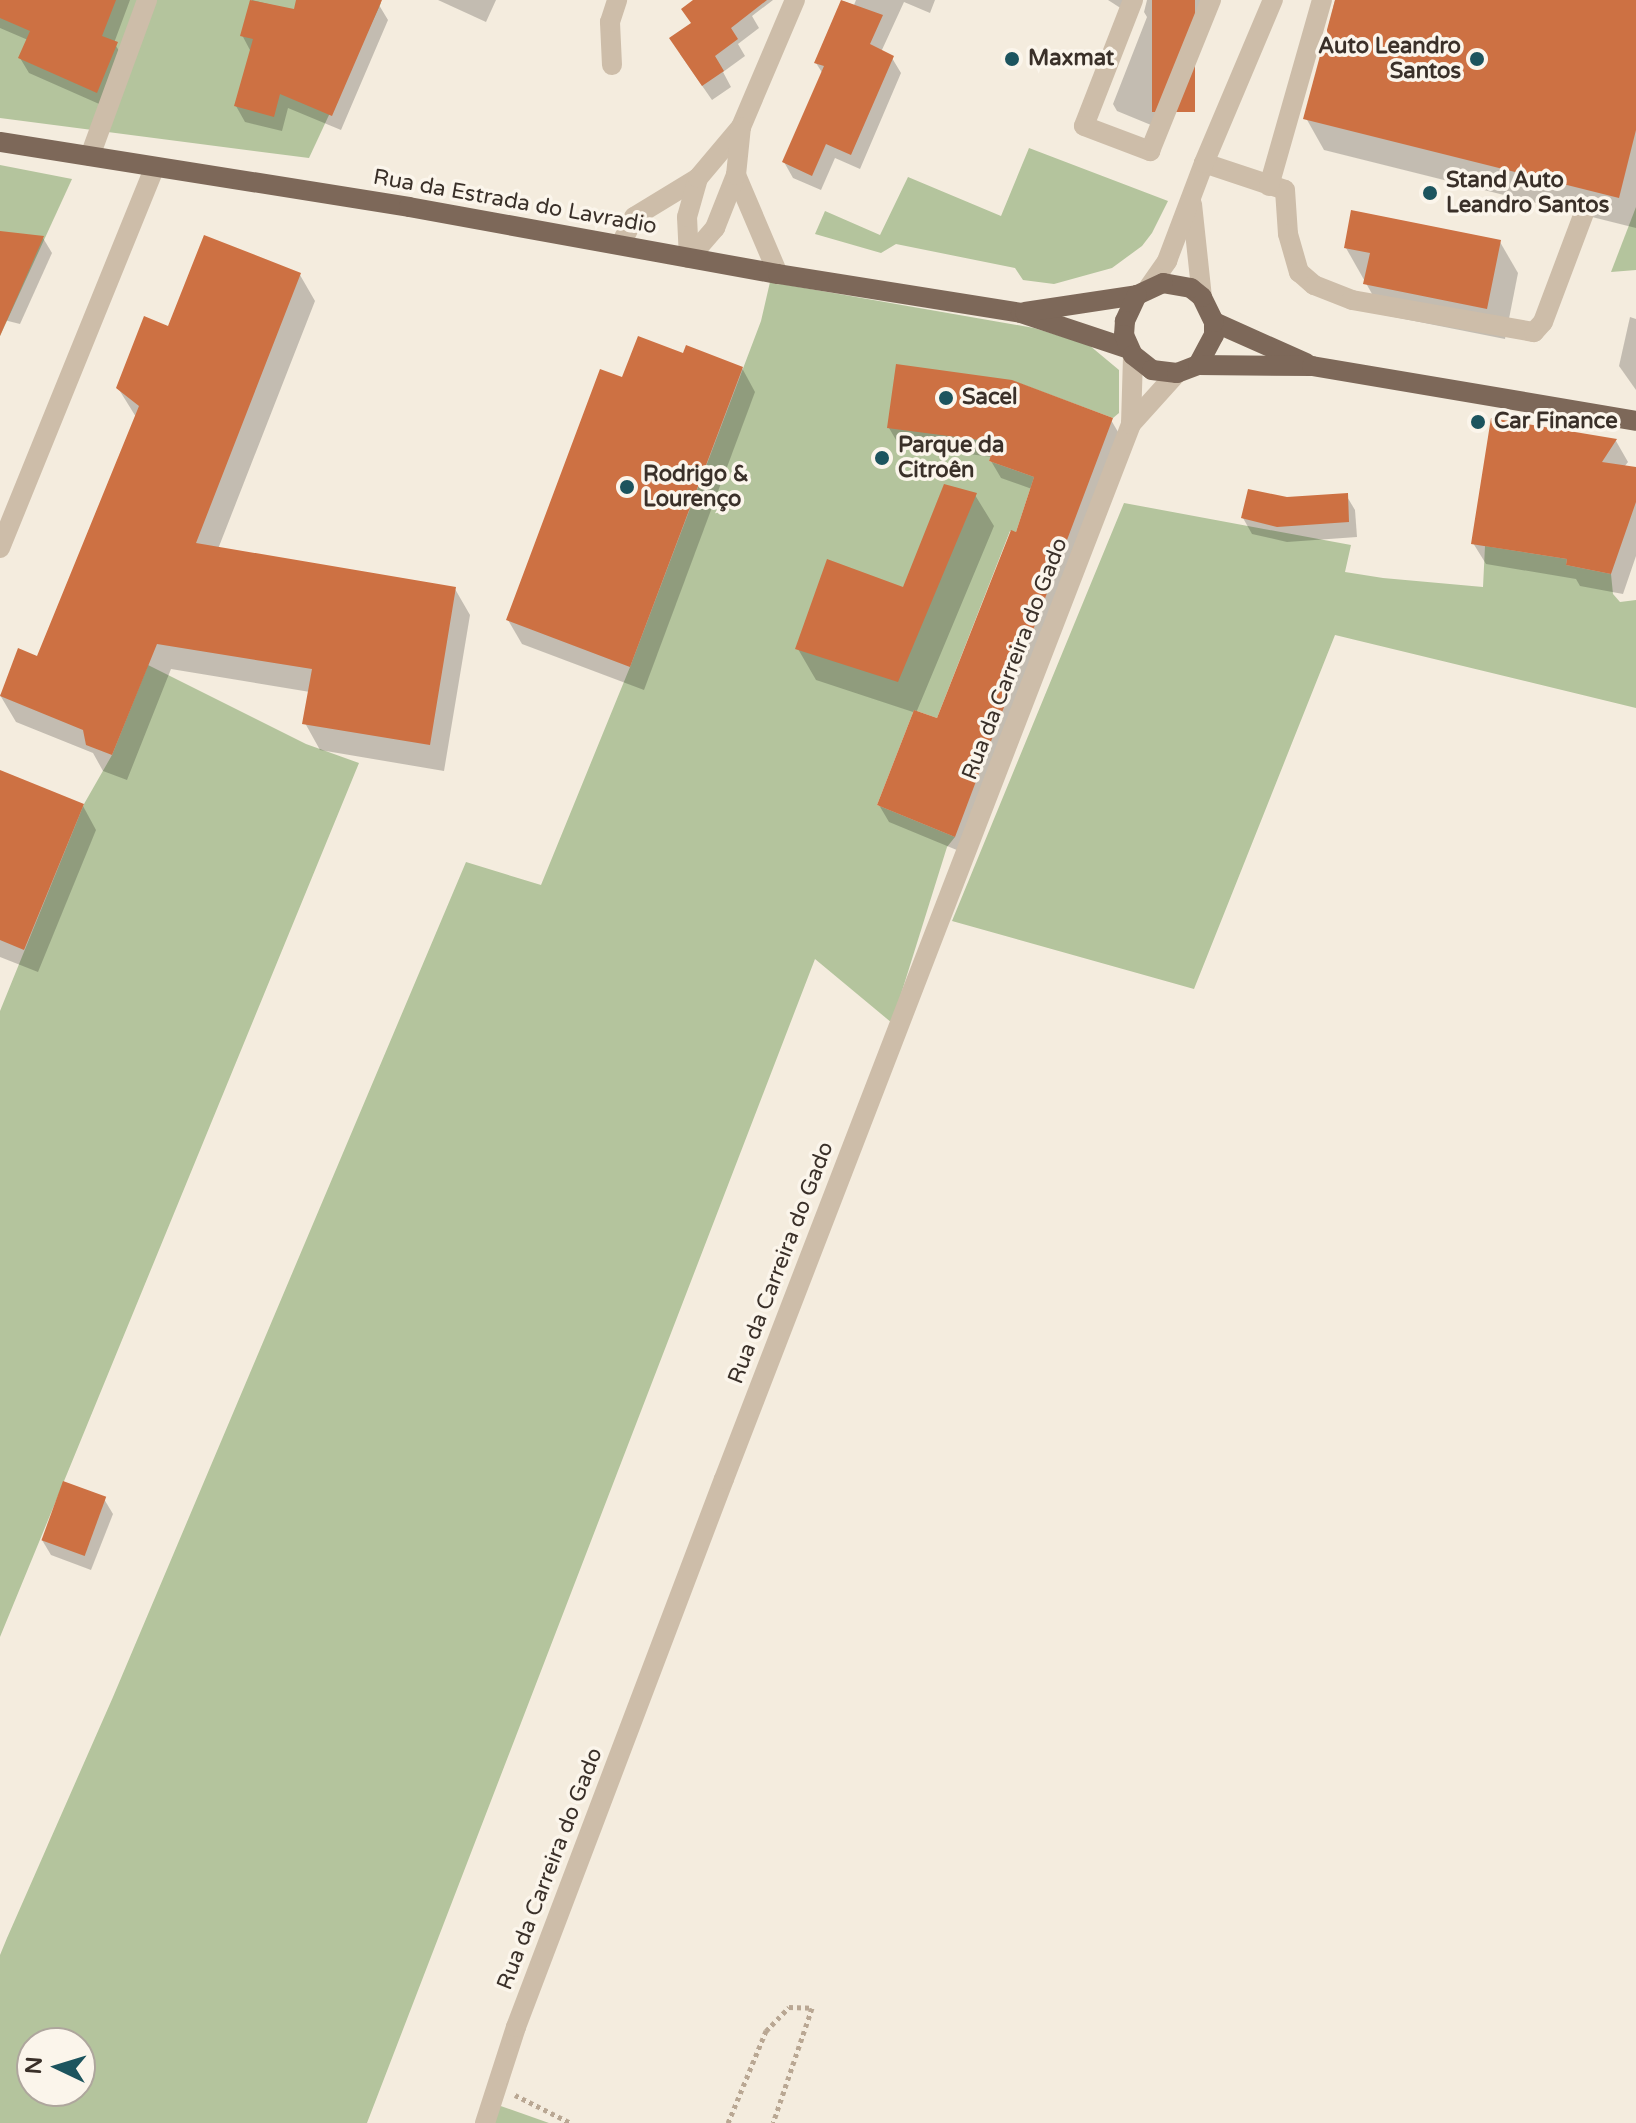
<!DOCTYPE html>
<meta charset="utf-8">
<style>
body{margin:0}
#map{position:relative;width:1636px;height:2123px;overflow:hidden;background:#f4ecde;font-family:"Varela Round",sans-serif}
div>[style]{position:absolute}
[style*='--x']{left:calc(var(--x)*1px);top:calc(var(--y)*1px);width:calc(var(--w)*1px);rotate:calc(var(--a)*1deg)}
.green>*{inset:0;background:#b4c49d}
.shadow>*{inset:0;background:#0003}
.building>*{inset:0;background:#cd7143;transform-origin:0 0}
.path>*{height:5px;margin-top:-2.5px;transform-origin:0;background:repeating-linear-gradient(90deg,#b9a793 0 4px,transparent 0 8px)}
.minor>*{height:20px;margin:-10px;padding:0 10px;transform-origin:10px;border-radius:10px;background:#cdbda9}
.major>*{height:20px;margin:-10px;padding:0 10px;transform-origin:10px;border-radius:10px;background:#7d6859}
.dots>*{width:22px;height:22px;translate:-50% -50%;box-sizing:border-box;border:4px solid #fbf5eb;border-radius:50%}
span{translate:-50% -50%;white-space:nowrap;text-align:center;line-height:1.15;-webkit-text-stroke:7px #fbf5eb;paint-order:stroke}
.poi-label{font-size:22px;color:#3a3029;font-weight:700}
.right{translate:-100% -50%;text-align:right}
.left{translate:0 -50%;text-align:left}
.street-label{font-size:22px;color:#3a3029}
.north{position:absolute;left:16px;top:2027px;width:80px;height:80px;box-sizing:border-box;background:#fbf5eb;border:2px solid #aea69d;border-radius:50%;rotate:274deg;font-size:22px;font-weight:700;line-height:32px;text-align:center;color:#3a3029}
.north::after{content:'';display:block;margin:auto;width:28px;height:36px;background:#1c545e;clip-path:polygon(50% 0,100% 100%,50% 72%,0 100%)}
</style>
<div id="map">
<div class="green">
<div style="clip-path:polygon(0 0,375px 0,381px 3px,309px 158px,0 118px)"></div>
<div style="clip-path:polygon(1029px 148px,1168px 201px,1152px 233px,1142px 246px,1112px 268px,1054px 284px,1023px 280px,1015px 268px,896px 244px,881px 253px,815px 234px,825px 211px,880px 235px,908px 177px,1001px 216px)"></div>
<div style="clip-path:polygon(0 165px,72px 179px,0 336px)"></div>
<div style="clip-path:polygon(1636px 207px,1636px 270px,1611px 272px)"></div>
<div style="clip-path:polygon(evenodd,770px 282px,1034px 328px,1089px 345px,1119px 370px,1119px 413px,1113px 418px,1016px 382px,989px 461px,1034px 477px,1016px 532px,1010px 531px,937px 718px,914px 710px,877px 805px,955px 837px,947px 847px,892px 1023px,815px 959px,367px 2123px,0 2123px,0 1955px,7px 1938px,113px 1697px,466px 862px,541px 885px,630px 667px,761px 321px,770px 282px,32px 2043px,80px 2043px,80px 2091px,32px 2091px,32px 2043px)"></div>
<div style="clip-path:polygon(1124px 503px,1351px 545px,1345px 572px,1383px 578px,1483px 587px,1485px 546px,1567px 559px,1566px 565px,1611px 574px,1613px 594px,1620px 602px,1636px 600px,1636px 708px,1335px 635px,1194px 989px,952px 921px)"></div>
<div style="clip-path:polygon(148px 665px,306px 744px,359px 763px,0 1637px,0 1011px,84px 804px,112px 755px)"></div>
<div style="clip-path:polygon(492px 2103px,549px 2123px,485px 2123px)"></div>
</div>
<div class="shadow">
<div style="clip-path:polygon(0 0,130px 0,114px 43px,125px 60px,106px 107px,29px 73px,20px 58px,28px 40px,0 28px)"></div>
<div style="clip-path:polygon(252px 0,296px 11px,299px 0,371px 0,379px 5px,388px 20px,341px 130px,288px 108px,282px 131px,245px 122px,236px 106px,251px 52px,242px 35px)"></div>
<div style="clip-path:polygon(438px 0,496px 0,486px 22px)"></div>
<div style="clip-path:polygon(696px 0,773px 0,752px 16px,759px 28px,738px 44px,745px 56px,723px 72px,731px 87px,712px 100px,680px 54px,692px 24px)"></div>
<div style="clip-path:polygon(856px 0,935px 0,930px 13px,904px 2px,881px 52px,892px 58px,901px 73px,860px 169px,835px 158px,821px 190px,793px 178px,784px 162px,823px 74px,816px 63px,843px 1px,854px 5px)"></div>
<div style="clip-path:polygon(1108px 0,1126px 0,1122px 9px)"></div>
<div style="clip-path:polygon(1147px 0,1201px 0,1151px 125px,1117px 111px,1113px 104px,1147px 17px,1144px 12px)"></div>
<div style="clip-path:polygon(1335px 0,1636px 0,1636px 228px,1324px 150px,1306px 118px)"></div>
<div style="clip-path:polygon(0 233px,43px 238px,52px 253px,20px 324px,0 319px)"></div>
<div style="clip-path:polygon(1500px 242px,1518px 273px,1505px 339px,1384px 315px,1346px 248px)"></div>
<div style="clip-path:polygon(300px 275px,315px 301px,218px 549px,455px 589px,470px 615px,444px 771px,320px 750px,305px 723px,310px 692px,171px 669px,127px 780px,103px 771px,93px 753px,16px 722px,0 695px,38px 658px,136px 417px,118px 388px,169px 328px)"></div>
<div style="clip-path:polygon(1630px 317px,1636px 319px,1636px 390px,1619px 366px)"></div>
<div style="clip-path:polygon(685px 356px,742px 368px,755px 392px,644px 690px,522px 644px,508px 620px)"></div>
<div style="clip-path:polygon(1111px 420px,1121px 437px,964px 853px,889px 822px,879px 805px,916px 713px,816px 680px,798px 649px,905px 590px,975px 495px,994px 526px,916px 713px,939px 721px,1017px 534px,1032px 489px,1001px 478px,991px 461px,992px 457px,899px 445px,889px 428px)"></div>
<div style="clip-path:polygon(1492px 421px,1616px 441px,1628px 462px,1624px 467px,1636px 469px,1636px 556px,1623px 594px,1580px 586px,1576px 579px,1486px 564px,1473px 543px)"></div>
<div style="clip-path:polygon(1346px 495px,1355px 510px,1357px 537px,1287px 542px,1252px 534px,1243px 518px,1287px 499px)"></div>
<div style="clip-path:polygon(0 772px,83px 806px,96px 830px,38px 972px,0 957px)"></div>
<div style="clip-path:polygon(104px 1499px,113px 1514px,91px 1570px,51px 1555px,42px 1540px)"></div>
</div>
<div class="building">
<div style="clip-path:polygon(0 0,116px 0,102px 36px,118px 42px,97px 93px,18px 58px,30px 31px,0 18px)"></div>
<div style="clip-path:polygon(250px 0,294px 9px,296px 0,382px 0,332px 116px,280px 94px,274px 117px,234px 106px,253px 39px,240px 36px)"></div>
<div style="clip-path:polygon(693px 0,767px 0,731px 28px,738px 39px,715px 56px,724px 71px,702px 86px,669px 38px,691px 23px,681px 9px)"></div>
<div style="clip-path:polygon(841px 0,883px 15px,870px 44px,894px 56px,851px 155px,826px 144px,812px 176px,782px 162px,824px 66px,814px 63px)"></div>
<div style="left:1152px;top:0;width:43px;height:112px"></div>
<div style="clip-path:polygon(1335px 0,1636px 0,1636px 130px,1619px 198px,1303px 119px)"></div>
<div style="clip-path:polygon(1351px 210px,1501px 240px,1487px 309px,1363px 284px,1370px 253px,1344px 248px)"></div>
<div style="clip-path:polygon(0 231px,44px 236px,0 336px)"></div>
<div style="clip-path:polygon(204px 235px,301px 273px,196px 543px,456px 587px,430px 745px,302px 724px,312px 669px,157px 644px,112px 755px,86px 745px,83px 730px,0 696px,18px 648px,37px 656px,139px 406px,116px 388px,144px 316px,168px 326px)"></div>
<div style="clip-path:polygon(638px 336px,683px 353px,686px 345px,743px 367px,630px 667px,506px 620px,600px 369px,622px 377px)"></div>
<div style="clip-path:polygon(896px 364px,1012px 380px,1113px 418px,955px 837px,877px 805px,914px 710px,937px 718px,1011px 530px,1016px 532px,1034px 477px,989px 461px,995px 442px,887px 428px)"></div>
<div style="clip-path:polygon(1491px 418px,1617px 439px,1602px 462px,1636px 467px,1636px 502px,1611px 574px,1566px 565px,1567px 559px,1471px 544px)"></div>
<div style="clip-path:polygon(944px 484px,977px 493px,898px 682px,795px 649px,827px 559px,903px 587px)"></div>
<div style="clip-path:polygon(1248px 489px,1287px 497px,1348px 493px,1349px 522px,1277px 527px,1241px 518px)"></div>
<div style="clip-path:polygon(0 770px,84px 804px,24px 950px,0 940px)"></div>
<div style="left:63px;top:1481px;width:46px;height:63px;rotate:20deg"></div>
</div>
<div class="path">
<div style="--x:515;--y:2095;--w:63;--a:26.6"></div>
<div style="--x:728;--y:2123;--w:100;--a:-67.6"></div>
<div style="--x:766;--y:2031;--w:33;--a:-46"></div>
<div style="--x:789;--y:2007;--w:23;--a:2"></div>
<div style="--x:812;--y:2008;--w:121;--a:108.7"></div>
</div>
<div class="minor">
<div style="--x:1133;--y:0;--w:135;--a:111.3"></div>
<div style="--x:1084;--y:126;--w:71;--a:20.7"></div>
<div style="--x:1150;--y:151;--w:163;--a:-68"></div>
<div style="--x:612;--y:65;--w:43;--a:-92.7"></div>
<div style="--x:610;--y:22;--w:23;--a:-72"></div>
<div style="--x:90;--y:156;--w:166;--a:-69.9"></div>
<div style="--x:1204;--y:163;--w:85;--a:18.4"></div>
<div style="--x:1285;--y:190;--w:44;--a:86.1"></div>
<div style="--x:1288;--y:234;--w:40;--a:74"></div>
<div style="--x:1299;--y:272;--w:20;--a:41"></div>
<div style="--x:1314;--y:285;--w:41;--a:21.5"></div>
<div style="--x:1352;--y:300;--w:185;--a:10"></div>
<div style="--x:1534;--y:332;--w:13;--a:-48"></div>
<div style="--x:1543;--y:322;--w:120;--a:-69.4"></div>
<div style="--x:736;--y:175;--w:108;--a:67"></div>
<div style="--x:1269;--y:186;--w:193;--a:-74.1"></div>
<div style="--x:1192;--y:204;--w:94;--a:83.9"></div>
<div style="--x:621;--y:244;--w:30;--a:-64"></div>
<div style="--x:634;--y:217;--w:75;--a:-31.4"></div>
<div style="--x:689;--y:258;--w:41;--a:-92.8"></div>
<div style="--x:687;--y:217;--w:41;--a:-74.2"></div>
<div style="--x:698;--y:178;--w:67;--a:-49.9"></div>
<div style="--x:741;--y:127;--w:138;--a:-67"></div>
<div style="--x:689;--y:258;--w:40;--a:-49"></div>
<div style="--x:715;--y:228;--w:57;--a:-68.4"></div>
<div style="--x:736;--y:175;--w:48;--a:-84.1"></div>
<div style="--x:1149;--y:287;--w:32;--a:-55"></div>
<div style="--x:1167;--y:261;--w:105;--a:-69.3"></div>
<div style="--x:1204;--y:163;--w:177;--a:-67.1"></div>
<div style="--x:1131;--y:424;--w:69;--a:-88.3"></div>
<div style="--x:0;--y:548;--w:411;--a:-67.9"></div>
<div style="--x:485;--y:2123;--w:101;--a:-72.1"></div>
<div style="--x:516;--y:2027;--w:586;--a:-69.22"></div>
<div style="--x:724;--y:1479;--w:1131;--a:-68.9"></div>
<div style="--x:1131;--y:424;--w:69;--a:-48"></div>
</div>
<div class="major">
<div style="--x:0;--y:142;--w:414;--a:9"></div>
<div style="--x:409;--y:207;--w:375;--a:10.3"></div>
<div style="--x:778;--y:274;--w:246;--a:9.1"></div>
<div style="--x:1021;--y:313;--w:114;--a:18.4"></div>
<div style="--x:1025;--y:312;--w:113;--a:-8.6"></div>
<div style="--x:1214;--y:322;--w:101;--a:24"></div>
<div style="--x:1198;--y:365;--w:34;--a:-62"></div>
<div style="--x:1214;--y:335;--w:13;--a:-90"></div>
<div style="--x:1214;--y:322;--w:28;--a:-116"></div>
<div style="--x:1202;--y:297;--w:14;--a:-141"></div>
<div style="--x:1191;--y:288;--w:28;--a:-170"></div>
<div style="--x:1163;--y:283;--w:29;--a:155"></div>
<div style="--x:1137;--y:295;--w:29;--a:115"></div>
<div style="--x:1125;--y:321;--w:14;--a:94"></div>
<div style="--x:1124;--y:335;--w:22;--a:66"></div>
<div style="--x:1133;--y:355;--w:24;--a:38"></div>
<div style="--x:1152;--y:370;--w:25;--a:7"></div>
<div style="--x:1177;--y:373;--w:22;--a:-21"></div>
<div style="--x:1198;--y:365;--w:114;--a:0.5"></div>
<div style="--x:1312;--y:366;--w:329;--a:9.6"></div>
</div>
<div class="dots">
<div style="left:1012px;top:59px;background:#1c545e"></div>
<div style="left:1477px;top:59px;background:#1c545e"></div>
<div style="left:1430px;top:193px;background:#1c545e"></div>
<div style="left:946px;top:398px;background:#1c545e"></div>
<div style="left:1478px;top:422px;background:#1c545e"></div>
<div style="left:882px;top:458px;background:#1c545e"></div>
<div style="left:627px;top:487px;background:#1c545e"></div>
</div>
<div class="poi-label">
<span class="right" style="left:1461px;top:59px">Auto Leandro<br>Santos</span>
<span class="left" style="left:1028px;top:59px">Maxmat</span>
<span class="left" style="left:1446px;top:193px">Stand Auto<br>Leandro Santos</span>
<span class="left" style="left:962px;top:398px">Sacel</span>
<span class="left" style="left:1494px;top:422px">Car Finance</span>
<span class="left" style="left:898px;top:458px">Parque da<br>Citroên</span>
<span class="left" style="left:643px;top:487px">Rodrigo &amp;<br>Lourenço</span>
</div>
<div class="street-label">
<span style="left:515px;top:202px;rotate:10deg">Rua da Estrada do Lavradio</span>
<span style="left:1015px;top:659px;rotate:-69deg">Rua da Carreira do Gado</span>
<span style="left:781px;top:1263px;rotate:-69deg">Rua da Carreira do Gado</span>
<span style="left:550px;top:1869px;rotate:-69deg">Rua da Carreira do Gado</span>
</div>
<div class="north">N</div>
</div>
